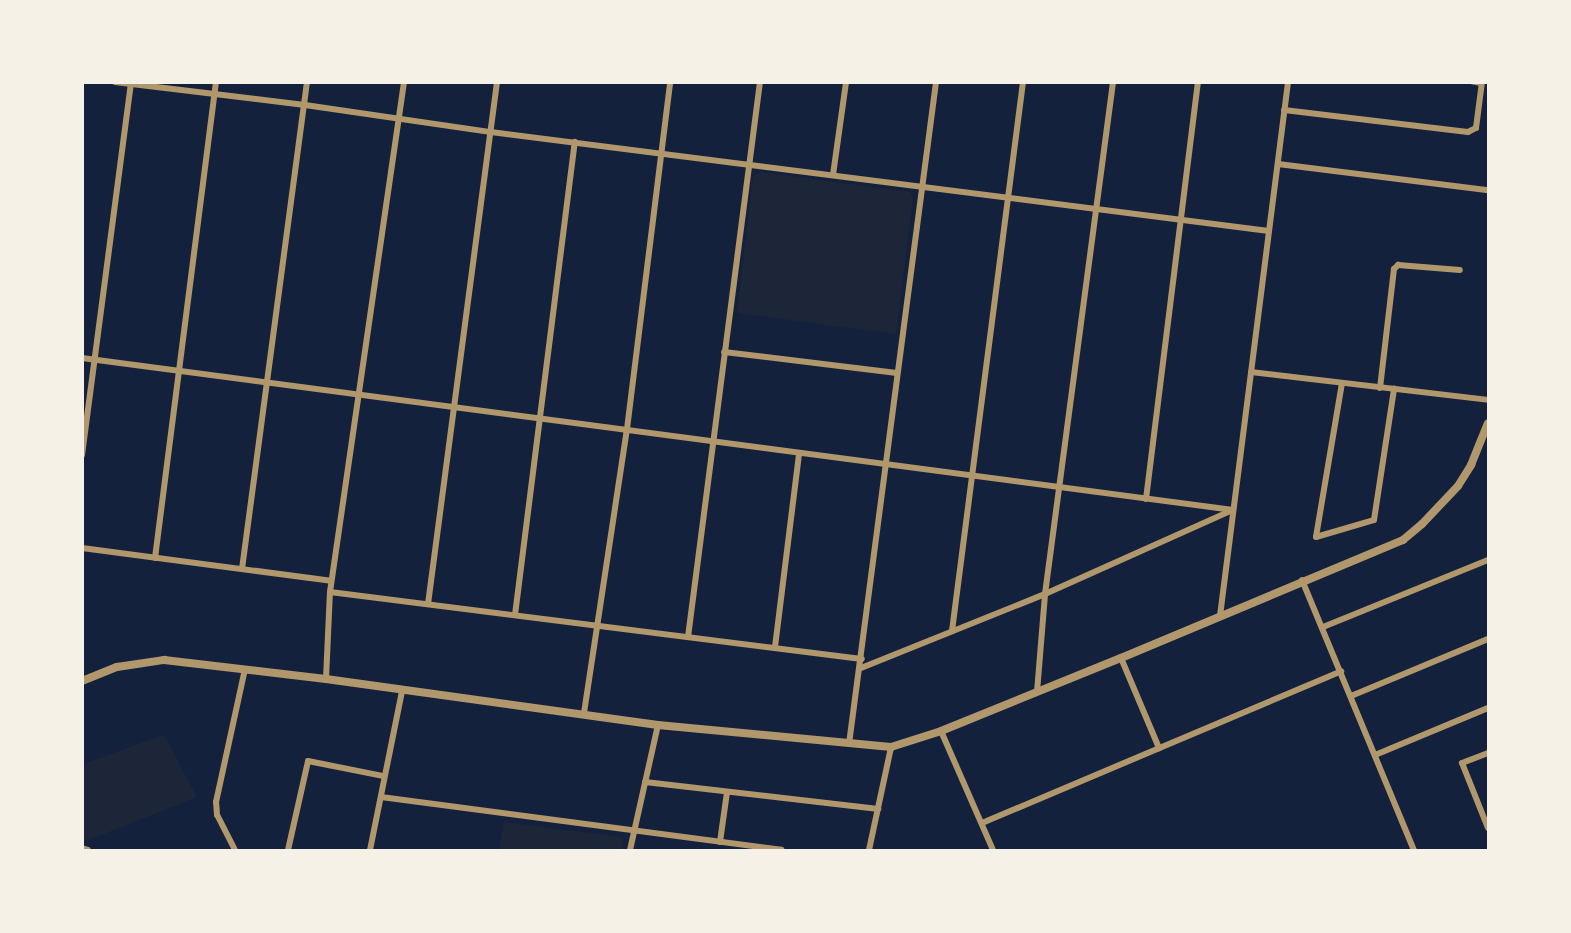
<!DOCTYPE html>
<style>
body{margin:0}
#map{position:relative;width:1571px;height:933px;overflow:hidden;background:#14213d;font-family:"Fira Sans",sans-serif}
div>[style]{position:absolute}
[style*='--x']{left:calc(var(--x)*1px);top:calc(var(--y)*1px);width:calc(var(--w)*1px);rotate:calc(var(--a)*1deg)}
.green>*{inset:0;background:#1d2539}
.service>*{height:3px;margin:-1.5px;padding:0 1.5px;transform-origin:1.5px;border-radius:1.5px;background:#b1986c}
.minor>*{height:6px;margin:-3px;padding:0 3px;transform-origin:3px;border-radius:3px;background:#b1986c}
.tertiary>*{height:8px;margin:-4px;padding:0 4px;transform-origin:4px;border-radius:4px;background:#b1986c}
span{translate:-50% -50%;white-space:nowrap;text-align:center;line-height:1.15;-webkit-text-stroke:4.5px #f6f1e7;paint-order:stroke}
.frame{position:absolute;inset:0;border:84px solid #f6f1e7;pointer-events:none}
</style>
<div id="map">
<div class="green">
<div style="clip-path:polygon(760px 172px,910px 192px,913px 197px,896px 334px,737px 313px,753px 177px)"></div>
<div style="clip-path:polygon(164px 735px,197px 797px,86px 841px,83px 840px,83px 764px)"></div>
<div style="clip-path:polygon(504px 822px,620px 837px,623px 843px,622px 850px,499px 850px)"></div>
</div>
<div class="service">
<div style="--x:1470;--y:82;--w:10;--a:11"></div>
</div>
<div class="minor">
<div style="--x:115;--y:82;--w:191;--a:6.9"></div>
<div style="--x:305;--y:105;--w:188;--a:8.3"></div>
<div style="--x:491;--y:132;--w:784;--a:7.25"></div>
<div style="--x:1284;--y:110;--w:185;--a:6.8"></div>
<div style="--x:1468;--y:132;--w:9;--a:-27"></div>
<div style="--x:1476;--y:128;--w:46;--a:-82.6"></div>
<div style="--x:1278;--y:164;--w:212;--a:7.1"></div>
<div style="--x:833;--y:175;--w:94;--a:-82"></div>
<div style="--x:724;--y:352;--w:174;--a:6.9"></div>
<div style="--x:82;--y:358;--w:1161;--a:7.52"></div>
<div style="--x:1251;--y:372;--w:239;--a:6.7"></div>
<div style="--x:1342;--y:383;--w:156;--a:99.6"></div>
<div style="--x:1316;--y:537;--w:60;--a:-16.3"></div>
<div style="--x:1374;--y:520;--w:133;--a:-81.3"></div>
<div style="--x:1380;--y:388;--w:120;--a:-83.3"></div>
<div style="--x:1394;--y:269;--w:6;--a:-45"></div>
<div style="--x:1398;--y:265;--w:62;--a:4.6"></div>
<div style="--x:82;--y:455;--w:375;--a:-82.5"></div>
<div style="--x:1146;--y:499;--w:420;--a:-82.9"></div>
<div style="--x:82;--y:548;--w:251;--a:7.5"></div>
<div style="--x:155;--y:558;--w:480;--a:-82.7"></div>
<div style="--x:242;--y:569;--w:491;--a:-82.4"></div>
<div style="--x:1302;--y:580;--w:292;--a:67.5"></div>
<div style="--x:330;--y:592;--w:536;--a:7.18"></div>
<div style="--x:428;--y:604;--w:527;--a:-82.47"></div>
<div style="--x:515;--y:615;--w:477;--a:-82.8"></div>
<div style="--x:1220;--y:616;--w:538;--a:-82.74"></div>
<div style="--x:1323;--y:627;--w:178;--a:-22.1"></div>
<div style="--x:952;--y:631;--w:554;--a:-82.63"></div>
<div style="--x:688;--y:637;--w:560;--a:-82.61"></div>
<div style="--x:775;--y:647;--w:195;--a:-82.9"></div>
<div style="--x:1121;--y:658;--w:98;--a:67.1"></div>
<div style="--x:861;--y:668;--w:198;--a:-21.9"></div>
<div style="--x:1045;--y:594;--w:206;--a:-24.1"></div>
<div style="--x:326;--y:679;--w:87;--a:-87.4"></div>
<div style="--x:330;--y:592;--w:515;--a:-81.74"></div>
<div style="--x:1037;--y:692;--w:98;--a:-85.3"></div>
<div style="--x:1045;--y:594;--w:516;--a:-82.43"></div>
<div style="--x:1351;--y:696;--w:148;--a:-22.6"></div>
<div style="--x:584;--y:713;--w:287;--a:-81.4"></div>
<div style="--x:627;--y:429;--w:350;--a:-82.9"></div>
<div style="--x:941;--y:731;--w:130;--a:66.4"></div>
<div style="--x:849;--y:744;--w:668;--a:-82.51"></div>
<div style="--x:1488;--y:753;--w:28;--a:159"></div>
<div style="--x:1462;--y:763;--w:70;--a:68.2"></div>
<div style="--x:1375;--y:755;--w:122;--a:-22.6"></div>
<div style="--x:645;--y:782;--w:235;--a:6.6"></div>
<div style="--x:381;--y:797;--w:404;--a:7.5"></div>
<div style="--x:982;--y:823;--w:390;--a:-22.9"></div>
<div style="--x:720;--y:842;--w:50;--a:-82"></div>
<div style="--x:82;--y:848;--w:6;--a:18"></div>
<div style="--x:235;--y:850;--w:39;--a:-117"></div>
<div style="--x:217;--y:815;--w:13;--a:-94"></div>
<div style="--x:216;--y:802;--w:136;--a:-77.7"></div>
<div style="--x:288;--y:850;--w:91;--a:-77.3"></div>
<div style="--x:308;--y:761;--w:76;--a:11.3"></div>
<div style="--x:370;--y:850;--w:162;--a:-78.6"></div>
<div style="--x:630;--y:850;--w:128;--a:-77.4"></div>
<div style="--x:869;--y:850;--w:105;--a:-77.9"></div>
</div>
<div class="tertiary">
<div style="--x:82;--y:681;--w:38;--a:-22"></div>
<div style="--x:117;--y:667;--w:48;--a:-8.5"></div>
<div style="--x:164;--y:660;--w:163;--a:6.7"></div>
<div style="--x:326;--y:679;--w:335;--a:7.9"></div>
<div style="--x:658;--y:725;--w:234;--a:5.4"></div>
<div style="--x:891;--y:747;--w:52;--a:-17.7"></div>
<div style="--x:941;--y:731;--w:194;--a:-22.1"></div>
<div style="--x:1121;--y:658;--w:306;--a:-22.7"></div>
<div style="--x:1403;--y:540;--w:25;--a:-40"></div>
<div style="--x:1422;--y:524;--w:52;--a:-46.5"></div>
<div style="--x:1458;--y:486;--w:25;--a:-58"></div>
<div style="--x:1471;--y:465;--w:45;--a:-68"></div>
</div>
<div class="frame"></div>
</div>
